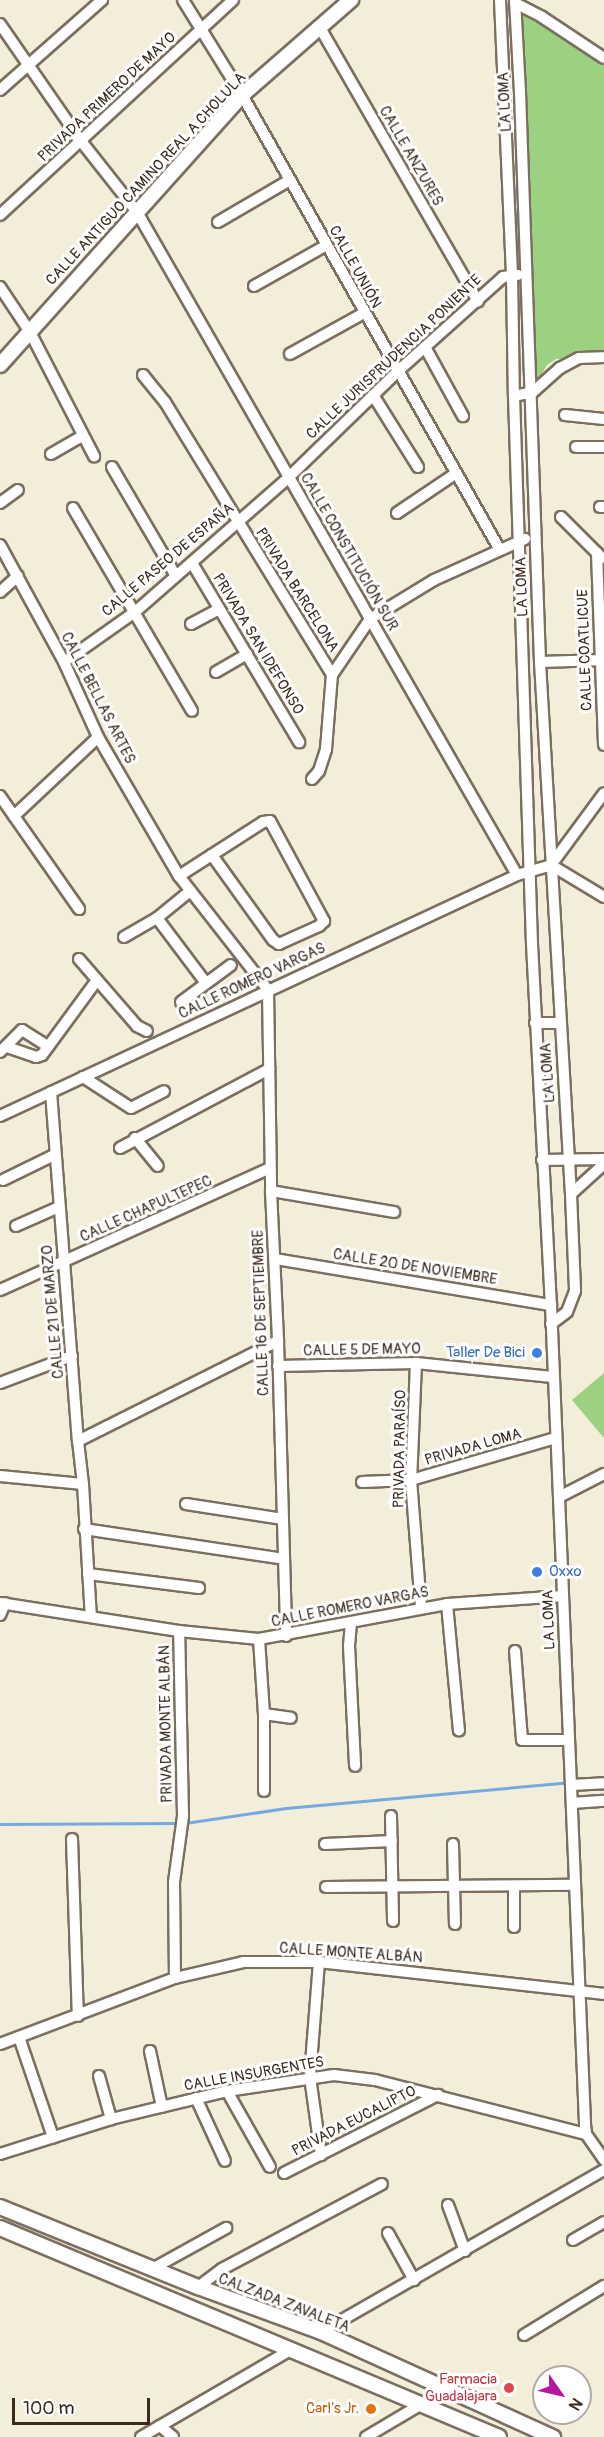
<!DOCTYPE html>
<meta charset="utf-8">
<style>
body{margin:0}
#map{position:relative;width:604px;height:2437px;overflow:hidden;background:#f2eeda;font-family:Pangolin,sans-serif}
div>[style]{position:absolute}
[style*='--x']{left:calc(var(--x)*1px);top:calc(var(--y)*1px);width:calc(var(--w)*1px);rotate:calc(var(--a)*1deg)}
.green>*{inset:0;background:#9dd182}
.stream>*{height:3px;margin:-1.5px;padding:0 1.5px;transform-origin:1.5px;border-radius:1.5px;background:#75a9e2}
.roads{filter:drop-shadow(2px 0 #7b6f60) drop-shadow(-2px 0 #7b6f60) drop-shadow(0 2px #7b6f60) drop-shadow(0 -2px #7b6f60)}
.minor>*{height:10px;margin:-5px;padding:0 5px;transform-origin:5px;border-radius:5px;background:#fff}
.major>*{height:14px;margin:-7px;padding:0 7px;transform-origin:7px;border-radius:7px;background:#fff}
.dots>*{width:16px;height:16px;translate:-50% -50%;box-sizing:border-box;border:3px solid #fff;border-radius:50%}
span{translate:-50% -50%;white-space:nowrap;text-align:center;line-height:1.15;-webkit-text-stroke:6px #fff;paint-order:stroke}
.street-label{font-size:15px;color:#3b2a1e}
.shop-label{font-size:15px;color:#366cbe}
.right{translate:-100% -50%;text-align:right}
.left{translate:0 -50%;text-align:left}
.health-label{font-size:15px;color:#be3a42}
.food-label{font-size:15px;color:#c56008}
.north{position:absolute;left:532px;top:2365px;width:60px;height:60px;box-sizing:border-box;background:#fff;border:2px solid #b1aaa5;border-radius:50%;rotate:124deg;font-size:16px;font-weight:700;line-height:24px;text-align:center;color:#3b2a1e}
.north::after{content:'';display:block;margin:auto;width:21px;height:27px;background:#b5179e;clip-path:polygon(50% 0,100% 100%,50% 72%,0 100%)}
.scale{position:absolute;left:12px;top:2398px;width:138px;height:27px;box-sizing:border-box;border:3px solid #3b2a1e;border-top:0;padding-left:8px;font-size:18px;line-height:21px;white-space:nowrap;color:#3b2a1e;-webkit-text-stroke:4px #fff;paint-order:stroke}
</style>
<div id="map">
<div class="green">
<div style="clip-path:polygon(515px 3px,604px 58px,604px 357px,556px 359px,547px 365px,531px 392px)"></div>
<div style="clip-path:polygon(604px 1373px,604px 1438px,572px 1400px)"></div>
</div>
<div class="stream">
<div style="--x:185;--y:1823;--w:102;--a:-8.4"></div>
<div style="--x:286;--y:1808;--w:284;--a:-5.2"></div>
<div style="--x:0;--y:1824;--w:178;--a:-0.3"></div>
</div>
<div class="roads">
<div class="minor">
<div style="--x:183;--y:0;--w:112;--a:58.2"></div>
<div style="--x:242;--y:95;--w:523;--a:60.45"></div>
<div style="--x:500;--y:0;--w:275;--a:87.5"></div>
<div style="--x:512;--y:275;--w:121;--a:89.1"></div>
<div style="--x:514;--y:396;--w:548;--a:88.12"></div>
<div style="--x:532;--y:944;--w:361;--a:87"></div>
<div style="--x:551;--y:1305;--w:820;--a:87.62"></div>
<div style="--x:585;--y:2124;--w:10;--a:84"></div>
<div style="--x:586;--y:2134;--w:32;--a:55"></div>
<div style="--x:515;--y:0;--w:92;--a:86.9"></div>
<div style="--x:520;--y:92;--w:570;--a:87.99"></div>
<div style="--x:540;--y:662;--w:533;--a:86.67"></div>
<div style="--x:571;--y:1194;--w:97;--a:87.6"></div>
<div style="--x:575;--y:1291;--w:22;--a:111"></div>
<div style="--x:567;--y:1312;--w:20;--a:143"></div>
<div style="--x:515;--y:3;--w:30;--a:27"></div>
<div style="--x:542;--y:17;--w:74;--a:33.5"></div>
<div style="--x:0;--y:24;--w:142;--a:55.3"></div>
<div style="--x:81;--y:141;--w:90;--a:51.7"></div>
<div style="--x:137;--y:212;--w:764;--a:60.18"></div>
<div style="--x:517;--y:875;--w:35;--a:-16"></div>
<div style="--x:319;--y:26;--w:318;--a:60"></div>
<div style="--x:0;--y:90;--w:136;--a:-41.4"></div>
<div style="--x:0;--y:215;--w:317;--a:-42.7"></div>
<div style="--x:218;--y:222;--w:83;--a:-30.3"></div>
<div style="--x:254;--y:286;--w:81;--a:-29.4"></div>
<div style="--x:0;--y:287;--w:54;--a:56.3"></div>
<div style="--x:30;--y:332;--w:140;--a:62.7"></div>
<div style="--x:425;--y:347;--w:79;--a:61.2"></div>
<div style="--x:290;--y:354;--w:85;--a:-29"></div>
<div style="--x:143;--y:375;--w:35;--a:51"></div>
<div style="--x:165;--y:402;--w:320;--a:58.5"></div>
<div style="--x:373;--y:395;--w:85;--a:58"></div>
<div style="--x:514;--y:396;--w:19;--a:-12"></div>
<div style="--x:533;--y:392;--w:36;--a:-42"></div>
<div style="--x:560;--y:368;--w:21;--a:-28"></div>
<div style="--x:579;--y:358;--w:25;--a:-2"></div>
<div style="--x:565;--y:415;--w:39;--a:6"></div>
<div style="--x:576;--y:447;--w:28;--a:0"></div>
<div style="--x:51;--y:454;--w:36;--a:-30"></div>
<div style="--x:112;--y:467;--w:126;--a:59.6"></div>
<div style="--x:0;--y:503;--w:22;--a:-36"></div>
<div style="--x:600;--y:507;--w:4;--a:0"></div>
<div style="--x:73;--y:508;--w:235;--a:59.6"></div>
<div style="--x:397;--y:513;--w:70;--a:-33.9"></div>
<div style="--x:561;--y:517;--w:58;--a:45"></div>
<div style="--x:0;--y:545;--w:133;--a:61.3"></div>
<div style="--x:64;--y:662;--w:82;--a:65.6"></div>
<div style="--x:98;--y:737;--w:161;--a:59.8"></div>
<div style="--x:179;--y:876;--w:145;--a:52"></div>
<div style="--x:597;--y:553;--w:192;--a:87.9"></div>
<div style="--x:192;--y:563;--w:209;--a:59.1"></div>
<div style="--x:0;--y:592;--w:24;--a:-42"></div>
<div style="--x:191;--y:624;--w:32;--a:-28"></div>
<div style="--x:64;--y:662;--w:87;--a:-35.2"></div>
<div style="--x:135;--y:612;--w:205;--a:-41.2"></div>
<div style="--x:289;--y:477;--w:152;--a:-44.2"></div>
<div style="--x:398;--y:371;--w:141;--a:-41.8"></div>
<div style="--x:503;--y:277;--w:15;--a:-8"></div>
<div style="--x:540;--y:662;--w:64;--a:-1.8"></div>
<div style="--x:216;--y:672;--w:36;--a:-30"></div>
<div style="--x:312;--y:779;--w:11;--a:-49"></div>
<div style="--x:319;--y:771;--w:23;--a:-72"></div>
<div style="--x:326;--y:749;--w:74;--a:-85.4"></div>
<div style="--x:332;--y:675;--w:68;--a:-55.8"></div>
<div style="--x:370;--y:619;--w:75;--a:-31.4"></div>
<div style="--x:434;--y:580;--w:100;--a:-24.3"></div>
<div style="--x:0;--y:796;--w:138;--a:55"></div>
<div style="--x:14;--y:816;--w:115;--a:-43.2"></div>
<div style="--x:551;--y:865;--w:89;--a:-53.6"></div>
<div style="--x:551;--y:865;--w:62;--a:31.1"></div>
<div style="--x:179;--y:876;--w:100;--a:-32.7"></div>
<div style="--x:263;--y:822;--w:7;--a:-8"></div>
<div style="--x:270;--y:821;--w:114;--a:61.6"></div>
<div style="--x:324;--y:921;--w:7;--a:135"></div>
<div style="--x:319;--y:926;--w:44;--a:155.8"></div>
<div style="--x:279;--y:944;--w:7;--a:-146"></div>
<div style="--x:273;--y:940;--w:105;--a:-125.7"></div>
<div style="--x:157;--y:918;--w:81;--a:53"></div>
<div style="--x:124;--y:937;--w:38;--a:-30"></div>
<div style="--x:157;--y:918;--w:43;--a:-39.3"></div>
<div style="--x:79;--y:959;--w:89;--a:49.1"></div>
<div style="--x:137;--y:1026;--w:11;--a:27"></div>
<div style="--x:268;--y:990;--w:201;--a:89.1"></div>
<div style="--x:271;--y:1191;--w:150;--a:87.3"></div>
<div style="--x:278;--y:1341;--w:295;--a:88.4"></div>
<div style="--x:181;--y:1002;--w:62;--a:-36.5"></div>
<div style="--x:535;--y:1023;--w:25;--a:0"></div>
<div style="--x:7;--y:1047;--w:31;--a:19"></div>
<div style="--x:36;--y:1057;--w:6;--a:-18"></div>
<div style="--x:42;--y:1055;--w:93;--a:-53.7"></div>
<div style="--x:0;--y:1052;--w:31;--a:-45"></div>
<div style="--x:22;--y:1030;--w:31;--a:32"></div>
<div style="--x:83;--y:1077;--w:57;--a:32.9"></div>
<div style="--x:131;--y:1108;--w:37;--a:-27"></div>
<div style="--x:51;--y:1092;--w:350;--a:85.6"></div>
<div style="--x:78;--y:1441;--w:43;--a:83.4"></div>
<div style="--x:83;--y:1484;--w:133;--a:86.6"></div>
<div style="--x:0;--y:1116;--w:570;--a:-24.99"></div>
<div style="--x:135;--y:1138;--w:36;--a:51"></div>
<div style="--x:120;--y:1148;--w:169;--a:-27.9"></div>
<div style="--x:542;--y:1160;--w:62;--a:-0.9"></div>
<div style="--x:3;--y:1180;--w:57;--a:-26.1"></div>
<div style="--x:271;--y:1191;--w:125;--a:9.7"></div>
<div style="--x:571;--y:1194;--w:45;--a:-42.3"></div>
<div style="--x:16;--y:1226;--w:47;--a:-23.8"></div>
<div style="--x:275;--y:1259;--w:280;--a:9.5"></div>
<div style="--x:0;--y:1290;--w:296;--a:-24.3"></div>
<div style="--x:416;--y:1363;--w:117;--a:92.4"></div>
<div style="--x:411;--y:1480;--w:128;--a:85.5"></div>
<div style="--x:278;--y:1366;--w:138;--a:-1.2"></div>
<div style="--x:416;--y:1363;--w:137;--a:5.9"></div>
<div style="--x:0;--y:1383;--w:77;--a:-20.6"></div>
<div style="--x:78;--y:1441;--w:224;--a:-26.6"></div>
<div style="--x:0;--y:1476;--w:83;--a:5.5"></div>
<div style="--x:362;--y:1482;--w:49;--a:-2.3"></div>
<div style="--x:411;--y:1480;--w:151;--a:-16.2"></div>
<div style="--x:559;--y:1497;--w:51;--a:-27.1"></div>
<div style="--x:186;--y:1504;--w:98;--a:8.8"></div>
<div style="--x:84;--y:1529;--w:202;--a:8.5"></div>
<div style="--x:88;--y:1574;--w:112;--a:7.2"></div>
<div style="--x:0;--y:1603;--w:181;--a:8.9"></div>
<div style="--x:179;--y:1631;--w:80;--a:5.7"></div>
<div style="--x:259;--y:1639;--w:191;--a:-10.5"></div>
<div style="--x:447;--y:1604;--w:116;--a:-3.9"></div>
<div style="--x:447;--y:1604;--w:127;--a:84.6"></div>
<div style="--x:0;--y:1615;--w:13;--a:-67"></div>
<div style="--x:351;--y:1623;--w:23;--a:95"></div>
<div style="--x:349;--y:1646;--w:120;--a:87.1"></div>
<div style="--x:259;--y:1639;--w:75;--a:86.2"></div>
<div style="--x:264;--y:1714;--w:27;--a:8"></div>
<div style="--x:515;--y:1651;--w:89;--a:85.5"></div>
<div style="--x:522;--y:1740;--w:47;--a:0"></div>
<div style="--x:571;--y:1785;--w:33;--a:-3"></div>
<div style="--x:264;--y:1791;--w:77;--a:-90"></div>
<div style="--x:572;--y:1803;--w:32;--a:-4"></div>
<div style="--x:391;--y:1816;--w:105;--a:88.9"></div>
<div style="--x:72;--y:1839;--w:177;--a:88.1"></div>
<div style="--x:325;--y:1844;--w:67;--a:-2.6"></div>
<div style="--x:453;--y:1844;--w:80;--a:88.6"></div>
<div style="--x:514;--y:1886;--w:41;--a:90"></div>
<div style="--x:326;--y:1887;--w:249;--a:-0.5"></div>
<div style="--x:319;--y:1962;--w:115;--a:94.5"></div>
<div style="--x:310;--y:2077;--w:79;--a:82"></div>
<div style="--x:175;--y:1978;--w:96;--a:-90.6"></div>
<div style="--x:174;--y:1882;--w:67;--a:-82.2"></div>
<div style="--x:183;--y:1816;--w:185;--a:-91.2"></div>
<div style="--x:19;--y:2037;--w:106;--a:71.2"></div>
<div style="--x:0;--y:2044;--w:187;--a:-20.7"></div>
<div style="--x:175;--y:1978;--w:70;--a:-13.2"></div>
<div style="--x:243;--y:1962;--w:76;--a:0"></div>
<div style="--x:319;--y:1962;--w:287;--a:6.4"></div>
<div style="--x:150;--y:2051;--w:57;--a:77.9"></div>
<div style="--x:99;--y:2076;--w:45;--a:74.4"></div>
<div style="--x:227;--y:2091;--w:87;--a:60.5"></div>
<div style="--x:196;--y:2098;--w:69;--a:65.3"></div>
<div style="--x:0;--y:2154;--w:116;--a:-17.5"></div>
<div style="--x:111;--y:2119;--w:119;--a:-13.6"></div>
<div style="--x:227;--y:2091;--w:108;--a:-8.5"></div>
<div style="--x:334;--y:2075;--w:41;--a:7"></div>
<div style="--x:375;--y:2080;--w:218;--a:14.4"></div>
<div style="--x:284;--y:2173;--w:173;--a:-26.9"></div>
<div style="--x:448;--y:2205;--w:49;--a:69.7"></div>
<div style="--x:388;--y:2233;--w:54;--a:61"></div>
<div style="--x:573;--y:2240;--w:36;--a:-30"></div>
<div style="--x:152;--y:2269;--w:85;--a:-29"></div>
<div style="--x:198;--y:2287;--w:30;--a:-37"></div>
<div style="--x:222;--y:2269;--w:181;--a:-28"></div>
<div style="--x:321;--y:2332;--w:326;--a:-29.8"></div>
<div style="--x:524;--y:2335;--w:94;--a:-31.5"></div>
<div style="--x:160;--y:2426;--w:17;--a:40"></div>
<div style="--x:141;--y:2437;--w:175;--a:-30.2"></div>
<div style="--x:366;--y:2437;--w:63;--a:-30.7"></div>
</div>
<div class="major">
<div style="--x:0;--y:365;--w:363;--a:-48.1"></div>
<div style="--x:242;--y:95;--w:145;--a:-41.1"></div>
<div style="--x:0;--y:2207;--w:214;--a:22"></div>
<div style="--x:198;--y:2287;--w:131;--a:20.1"></div>
<div style="--x:321;--y:2332;--w:255;--a:24.4"></div>
<div style="--x:0;--y:2228;--w:541;--a:22.73"></div>
</div>
</div>
<div class="dots">
<div style="left:537px;top:1353px;background:#3f7fe0"></div>
<div style="left:537px;top:1572px;background:#3f7fe0"></div>
<div style="left:509px;top:2388px;background:#e0444e"></div>
<div style="left:371px;top:2409px;background:#e8710a"></div>
</div>
<div class="street-label">
<span style="left:107px;top:97px;rotate:-43deg">PRIVADA PRIMERO DE MAYO</span>
<span style="left:505px;top:102px;rotate:-93deg">LA LOMA</span>
<span style="left:411px;top:156px;rotate:60deg">CALLE ANZURES</span>
<span style="left:146px;top:179px;rotate:-47deg">CALLE ANTIGUO CAMINO REAL A CHOLULA</span>
<span style="left:355px;top:267px;rotate:61deg">CALLE UNIÓN</span>
<span style="left:394px;top:357px;rotate:-43deg">CALLE JURISPRUDENCIA PONIENTE</span>
<span style="left:349px;top:552px;rotate:60deg">CALLE CONSTITUCIÓN SUR</span>
<span style="left:168px;top:560px;rotate:-40deg">CALLE PASEO DE ESPAÑA</span>
<span style="left:522px;top:587px;rotate:-92deg">LA LOMA</span>
<span style="left:297px;top:590px;rotate:58deg">PRIVADA BARCELONA</span>
<span style="left:258px;top:644px;rotate:59deg">PRIVADA SAN IDEFONSO</span>
<span style="left:585px;top:650px;rotate:-92deg">CALLE COATLICUE</span>
<span style="left:98px;top:698px;rotate:63deg">CALLE BELLAS ARTES</span>
<span style="left:252px;top:981px;rotate:-25deg">CALLE ROMERO VARGAS</span>
<span style="left:548px;top:1073px;rotate:-94deg">LA LOMA</span>
<span style="left:146px;top:1209px;rotate:-24deg">CALLE CHAPULTEPEC</span>
<span style="left:415px;top:1267px;rotate:9deg">CALLE 20 DE NOVIEMBRE</span>
<span style="left:53px;top:1312px;rotate:-95deg">CALLE 21 DE MARZO</span>
<span style="left:261px;top:1313px;rotate:-92deg">CALLE 16 DE SEPTIEMBRE</span>
<span style="left:362px;top:1350px;rotate:-1deg">CALLE 5 DE MAYO</span>
<span style="left:473px;top:1447px;rotate:-16deg">PRIVADA LOMA</span>
<span style="left:400px;top:1449px;rotate:-89deg">PRIVADA PARAÍSO</span>
<span style="left:350px;top:1607px;rotate:-11deg">CALLE ROMERO VARGAS</span>
<span style="left:549px;top:1620px;rotate:-92deg">LA LOMA</span>
<span style="left:166px;top:1724px;rotate:-91deg">PRIVADA MONTE ALBÁN</span>
<span style="left:351px;top:1953px;rotate:4deg">CALLE MONTE ALBÁN</span>
<span style="left:254px;top:2074px;rotate:-10deg">CALLE INSURGENTES</span>
<span style="left:354px;top:2121px;rotate:-27deg">PRIVADA EUCALIPTO</span>
<span style="left:284px;top:2303px;rotate:21deg">CALZADA ZAVALETA</span>
</div>
<div class="shop-label">
<span class="right" style="left:525px;top:1353px">Taller De Bici</span>
<span class="left" style="left:549px;top:1572px">Oxxo</span>
</div>
<div class="health-label">
<span class="right" style="left:497px;top:2388px">Farmacia<br>Guadalajara</span>
</div>
<div class="food-label">
<span class="right" style="left:359px;top:2409px">Carl's Jr.</span>
</div>
<div class="north">N</div>
<div class="scale">100 m</div>
</div>
